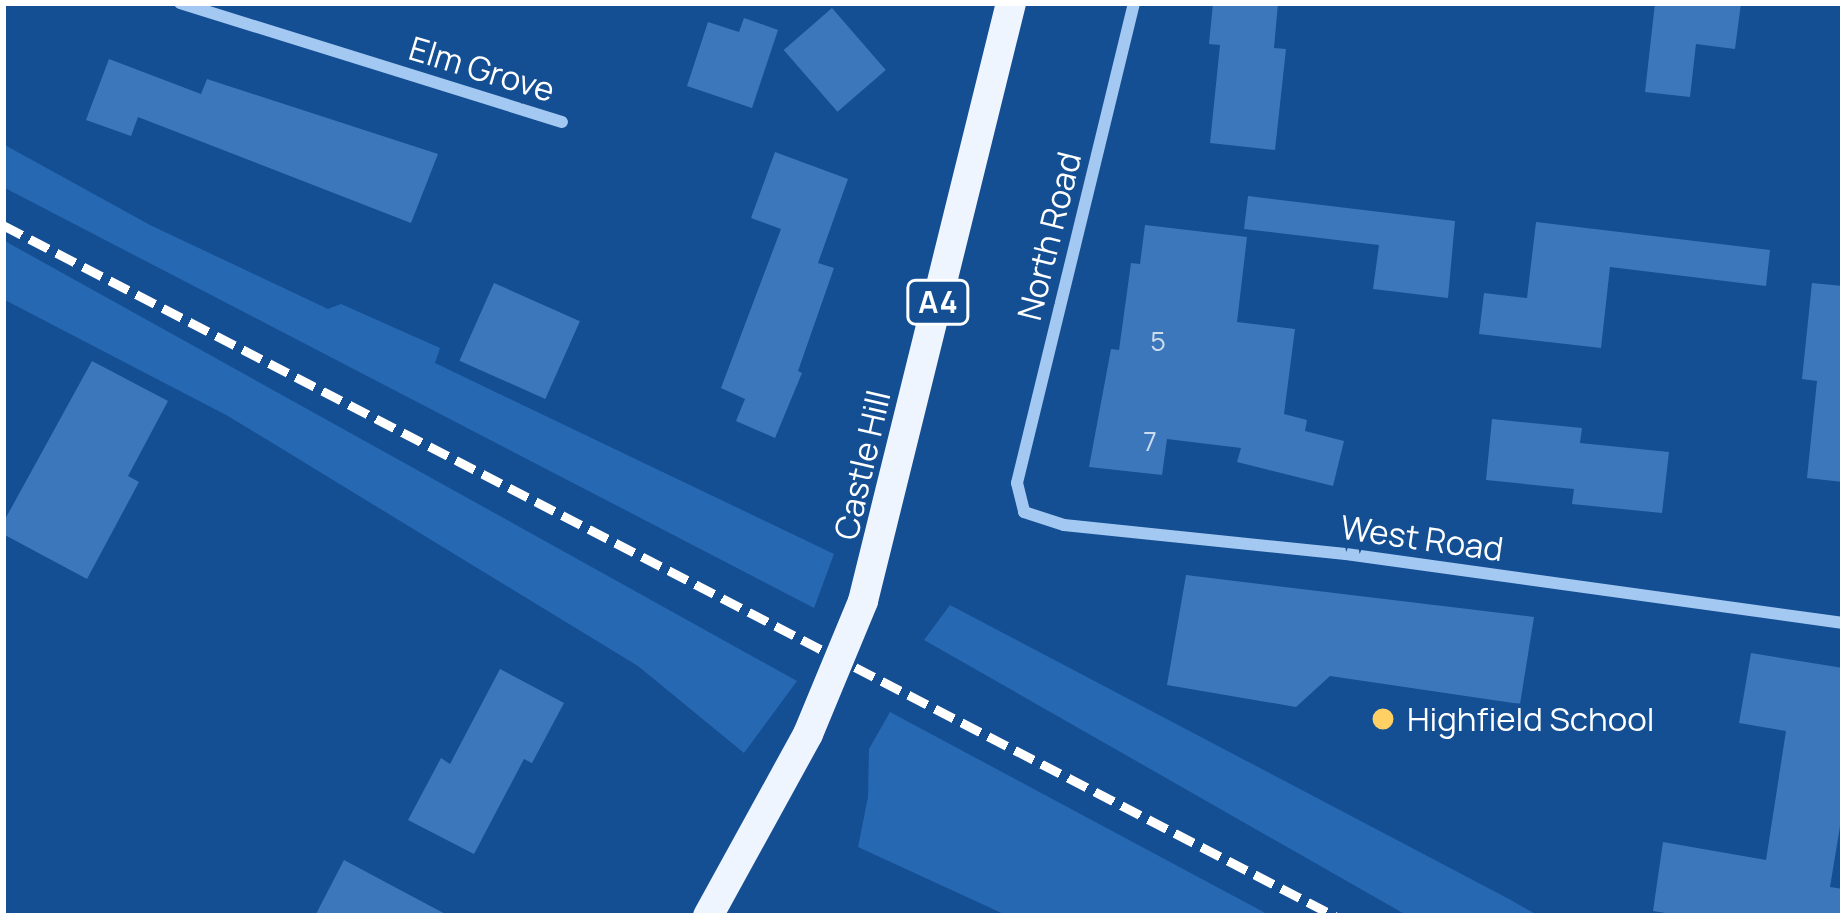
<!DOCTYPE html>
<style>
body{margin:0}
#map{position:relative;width:1846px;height:919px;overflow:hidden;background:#144e93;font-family:Manrope,sans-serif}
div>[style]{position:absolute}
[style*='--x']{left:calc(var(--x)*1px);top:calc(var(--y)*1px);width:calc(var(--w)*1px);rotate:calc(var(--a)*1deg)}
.green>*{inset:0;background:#2768b2}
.building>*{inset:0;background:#3d77bb;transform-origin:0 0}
.minor>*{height:12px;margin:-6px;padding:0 6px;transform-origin:6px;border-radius:6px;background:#a3c8f1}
.primary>*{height:30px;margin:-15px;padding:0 15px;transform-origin:15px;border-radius:15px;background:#eef5ff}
.rail>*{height:9px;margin-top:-4.5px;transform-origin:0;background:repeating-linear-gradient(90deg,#fff 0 21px,transparent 0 30px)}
.primary-bridge>*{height:30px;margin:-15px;padding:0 15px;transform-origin:15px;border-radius:15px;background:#eef5ff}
.dots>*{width:33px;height:33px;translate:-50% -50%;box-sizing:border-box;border:6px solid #144e93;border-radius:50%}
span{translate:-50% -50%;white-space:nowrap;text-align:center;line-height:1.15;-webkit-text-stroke:9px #144e93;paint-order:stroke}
.number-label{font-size:27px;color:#ceddee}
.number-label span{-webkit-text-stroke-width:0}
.shield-label span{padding:3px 9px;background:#144e93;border:3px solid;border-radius:9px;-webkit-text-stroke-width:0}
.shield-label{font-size:30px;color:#fff;font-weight:700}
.street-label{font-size:33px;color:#fff}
.poi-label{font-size:33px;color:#fff}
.left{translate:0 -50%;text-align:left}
.frame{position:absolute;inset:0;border:6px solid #fff;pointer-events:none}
</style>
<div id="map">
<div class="green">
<div style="clip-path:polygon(3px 144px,150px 225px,328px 309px,341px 304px,440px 348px,435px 363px,834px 554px,814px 608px,3px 187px)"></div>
<div style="clip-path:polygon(3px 240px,797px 681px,744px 753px,638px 666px,228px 416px,3px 299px)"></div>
<div style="clip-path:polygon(950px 605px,1509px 899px,1539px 916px,1408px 916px,924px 640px)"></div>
<div style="clip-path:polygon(890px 712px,1271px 916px,1008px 916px,858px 847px,868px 797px,869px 749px)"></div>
</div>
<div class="building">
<div style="clip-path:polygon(1213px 3px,1278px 3px,1274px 48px,1286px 49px,1275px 150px,1210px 143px,1220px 45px,1209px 44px)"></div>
<div style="clip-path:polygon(1655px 3px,1741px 3px,1735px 49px,1696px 44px,1690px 97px,1645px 92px)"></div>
<div style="left:832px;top:8px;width:82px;height:64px;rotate:49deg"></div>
<div style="clip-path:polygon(744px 18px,778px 30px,752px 108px,687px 86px,708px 22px,739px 32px)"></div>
<div style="clip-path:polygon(109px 59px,201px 94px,207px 79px,438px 154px,411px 223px,138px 117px,131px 136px,86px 120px)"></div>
<div style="clip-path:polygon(775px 152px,848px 179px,818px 263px,834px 268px,798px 371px,802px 373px,775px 438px,736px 421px,745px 399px,721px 388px,781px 229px,751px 218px)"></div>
<div style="clip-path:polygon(1248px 196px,1455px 221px,1448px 298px,1373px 289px,1379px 245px,1244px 229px)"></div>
<div style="clip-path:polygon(1536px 222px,1770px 250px,1766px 286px,1610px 267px,1601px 348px,1479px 334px,1484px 293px,1527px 298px)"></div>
<div style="clip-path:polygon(1145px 225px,1247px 237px,1237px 322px,1295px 329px,1284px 414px,1307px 420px,1305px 431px,1344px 441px,1333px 486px,1237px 462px,1241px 448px,1167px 439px,1162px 475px,1089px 467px,1111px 349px,1119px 350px,1131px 263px,1140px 264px)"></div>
<div style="left:494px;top:283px;width:94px;height:85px;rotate:24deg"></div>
<div style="clip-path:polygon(1812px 283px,1843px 286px,1843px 482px,1807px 478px,1817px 381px,1802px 379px)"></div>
<div style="clip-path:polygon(92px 361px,168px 401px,128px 476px,139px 482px,87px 579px,3px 534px,3px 523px)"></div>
<div style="clip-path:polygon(1492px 419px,1582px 428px,1580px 443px,1669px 452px,1662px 513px,1572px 504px,1574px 489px,1486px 480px)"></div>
<div style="clip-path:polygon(1186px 575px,1534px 617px,1520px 704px,1330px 676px,1296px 707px,1167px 685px)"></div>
<div style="clip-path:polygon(1751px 653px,1843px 668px,1843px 808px,1830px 887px,1843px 889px,1843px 916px,1685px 916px,1653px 911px,1663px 842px,1766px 860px,1786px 731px,1739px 723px)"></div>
<div style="clip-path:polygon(500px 669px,564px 703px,532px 763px,524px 759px,474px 854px,408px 820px,441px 758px,450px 764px)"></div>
<div style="clip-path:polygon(344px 860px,449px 916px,315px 916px)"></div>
</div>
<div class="minor">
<div style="--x:180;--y:3;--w:400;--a:17.3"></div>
<div style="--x:1134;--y:3;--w:494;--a:103.7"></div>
<div style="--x:1017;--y:483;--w:30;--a:76"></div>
<div style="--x:1024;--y:512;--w:42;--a:18"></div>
<div style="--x:1064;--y:525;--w:283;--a:5.9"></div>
<div style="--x:1346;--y:554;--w:502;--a:7.9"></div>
</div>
<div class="primary">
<div style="--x:863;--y:601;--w:616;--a:-76.1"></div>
<div style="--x:708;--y:916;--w:208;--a:-61.2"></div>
</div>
<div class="rail">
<div style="--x:3;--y:225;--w:1501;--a:27.42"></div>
</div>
<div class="primary-bridge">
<div style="--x:808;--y:734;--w:144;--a:-67.5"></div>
</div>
<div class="dots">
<div style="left:1383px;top:719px;background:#ffd064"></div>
</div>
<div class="number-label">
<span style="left:1158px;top:341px">5</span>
<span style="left:1150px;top:441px">7</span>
</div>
<div class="shield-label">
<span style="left:938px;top:302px">A4</span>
</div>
<div class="street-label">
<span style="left:482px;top:69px;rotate:17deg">Elm Grove</span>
<span style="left:1049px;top:236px;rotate:-76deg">North Road</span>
<span style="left:862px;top:465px;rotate:-77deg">Castle Hill</span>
<span style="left:1422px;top:538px;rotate:8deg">West Road</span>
</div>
<div class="poi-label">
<span class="left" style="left:1407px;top:719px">Highfield School</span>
</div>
<div class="frame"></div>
</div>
